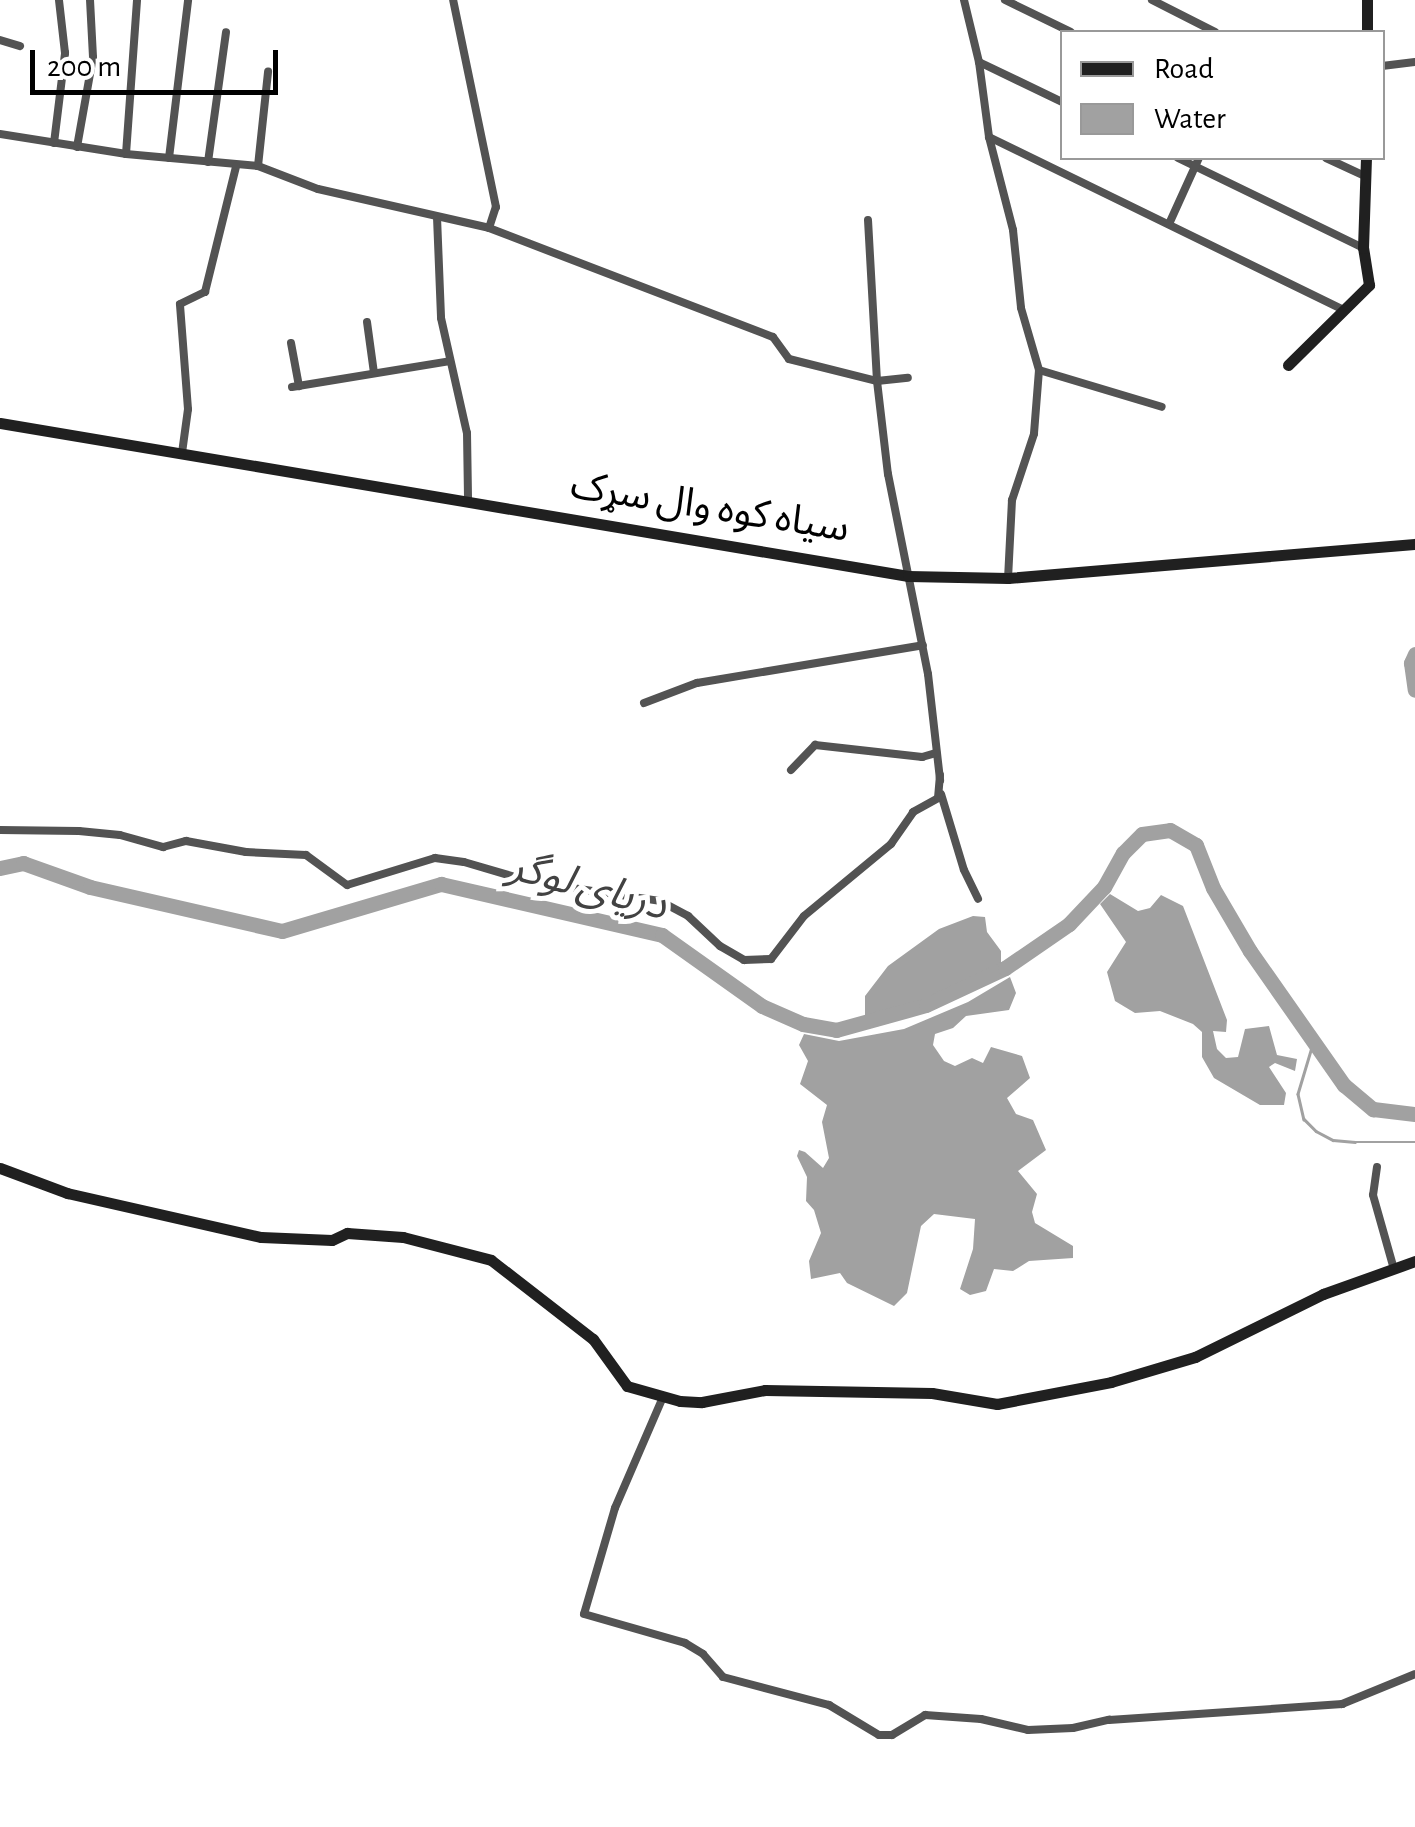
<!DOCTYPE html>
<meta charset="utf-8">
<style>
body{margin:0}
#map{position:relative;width:1415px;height:1827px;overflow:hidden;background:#fff;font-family:"Alegreya Sans","Noto Sans Arabic",sans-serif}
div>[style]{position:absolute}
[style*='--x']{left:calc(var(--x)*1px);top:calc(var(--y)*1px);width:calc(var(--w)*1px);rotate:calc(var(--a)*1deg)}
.water>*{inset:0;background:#a1a1a1}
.stream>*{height:2.5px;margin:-1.25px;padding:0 1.25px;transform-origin:1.25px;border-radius:1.25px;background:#a1a1a1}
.river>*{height:15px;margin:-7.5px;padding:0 7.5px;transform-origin:7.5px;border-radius:7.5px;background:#a1a1a1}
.street>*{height:8px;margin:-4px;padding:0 4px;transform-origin:4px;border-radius:4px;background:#535353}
.secondary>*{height:11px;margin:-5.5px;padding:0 5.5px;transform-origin:5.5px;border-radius:5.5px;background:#202020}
span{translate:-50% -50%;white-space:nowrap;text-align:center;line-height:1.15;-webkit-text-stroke:10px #fff;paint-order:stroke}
.street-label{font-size:40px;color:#000}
.water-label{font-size:42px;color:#424242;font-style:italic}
.legend{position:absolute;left:1060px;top:30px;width:325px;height:130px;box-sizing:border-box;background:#fff;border:2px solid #999;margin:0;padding:12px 18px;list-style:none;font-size:30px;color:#000}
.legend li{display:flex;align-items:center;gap:20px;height:50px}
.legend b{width:50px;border:2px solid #999}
.scale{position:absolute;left:30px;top:50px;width:248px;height:45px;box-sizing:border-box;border:5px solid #000;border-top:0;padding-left:12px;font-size:30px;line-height:35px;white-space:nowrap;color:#000;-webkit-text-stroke:8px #fff;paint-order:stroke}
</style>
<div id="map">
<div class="water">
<div style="clip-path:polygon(1110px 894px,1138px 911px,1150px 908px,1161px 895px,1183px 906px,1227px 1020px,1226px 1032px,1213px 1031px,1217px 1049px,1226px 1058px,1238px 1057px,1245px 1029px,1269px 1026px,1277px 1055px,1297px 1059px,1295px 1071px,1275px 1063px,1269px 1067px,1286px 1093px,1284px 1105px,1260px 1105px,1214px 1078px,1202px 1057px,1202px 1032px,1193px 1024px,1160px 1011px,1135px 1013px,1115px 1001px,1107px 972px,1126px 942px,1100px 904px)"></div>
<div style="clip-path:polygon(973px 916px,985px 917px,987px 932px,1001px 951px,1001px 964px,955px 990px,865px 1020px,865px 996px,888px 966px,939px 929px)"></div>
<div style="clip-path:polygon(1010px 977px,1016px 993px,1009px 1010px,966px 1016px,953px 1028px,935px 1034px,933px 1045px,944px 1061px,955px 1066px,972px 1058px,983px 1063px,991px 1047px,1022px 1056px,1030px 1078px,1007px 1098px,1016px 1114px,1033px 1120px,1046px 1150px,1018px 1171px,1037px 1194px,1032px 1212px,1035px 1223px,1073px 1246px,1073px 1258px,1029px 1261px,1013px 1271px,994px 1269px,986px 1291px,970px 1295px,960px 1289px,973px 1249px,975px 1219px,934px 1214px,921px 1226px,907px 1293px,894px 1306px,847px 1283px,840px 1273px,811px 1279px,809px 1261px,821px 1233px,814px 1210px,806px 1201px,807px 1177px,797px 1156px,799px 1150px,805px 1152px,823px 1168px,829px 1158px,822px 1122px,827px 1105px,800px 1084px,808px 1061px,799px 1045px,804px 1034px,839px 1041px,904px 1029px,968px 1002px)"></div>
</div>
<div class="stream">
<div style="--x:1313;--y:1044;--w:52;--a:106.7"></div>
<div style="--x:1298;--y:1094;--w:26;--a:77"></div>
<div style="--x:1304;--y:1119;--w:17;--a:45"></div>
<div style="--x:1316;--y:1131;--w:19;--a:28"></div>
<div style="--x:1333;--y:1140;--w:22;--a:5"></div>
<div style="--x:1355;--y:1142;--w:60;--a:0"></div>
</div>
<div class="river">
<div style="--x:1415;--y:654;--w:10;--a:114"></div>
<div style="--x:1411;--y:663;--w:27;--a:82"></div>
<div style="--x:0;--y:868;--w:24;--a:-12"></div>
<div style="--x:23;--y:863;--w:71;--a:19.7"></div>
<div style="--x:90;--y:887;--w:197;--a:12.9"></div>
<div style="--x:282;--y:931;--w:166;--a:-16.5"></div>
<div style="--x:441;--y:884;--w:227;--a:13"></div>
<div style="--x:662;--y:935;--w:123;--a:35.4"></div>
<div style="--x:762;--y:1006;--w:45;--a:23.7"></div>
<div style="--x:803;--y:1024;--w:34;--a:10"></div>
<div style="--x:836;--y:1030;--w:93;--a:-15.5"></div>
<div style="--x:926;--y:1005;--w:87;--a:-25.1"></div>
<div style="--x:1005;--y:968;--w:78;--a:-34.5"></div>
<div style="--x:1069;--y:924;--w:51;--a:-46.6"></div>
<div style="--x:1104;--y:887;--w:39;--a:-61"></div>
<div style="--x:1123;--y:853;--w:27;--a:-45"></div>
<div style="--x:1142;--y:834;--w:28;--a:-8"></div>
<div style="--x:1170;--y:830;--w:30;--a:30"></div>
<div style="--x:1196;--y:845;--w:46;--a:68.4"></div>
<div style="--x:1213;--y:888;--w:73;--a:59.6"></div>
<div style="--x:1250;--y:951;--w:164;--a:55"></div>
<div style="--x:1344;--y:1085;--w:38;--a:40"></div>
<div style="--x:1373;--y:1109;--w:42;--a:6.8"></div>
</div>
<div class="street">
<div style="--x:964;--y:0;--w:64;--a:76.4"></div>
<div style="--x:979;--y:62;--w:76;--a:82.4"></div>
<div style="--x:989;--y:137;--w:96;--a:75.5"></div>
<div style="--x:1013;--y:230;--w:78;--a:84.1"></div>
<div style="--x:1021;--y:308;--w:65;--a:73.8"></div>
<div style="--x:1039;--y:370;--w:64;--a:94.5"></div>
<div style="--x:1034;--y:434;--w:70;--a:108.4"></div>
<div style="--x:1012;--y:500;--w:78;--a:92.9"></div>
<div style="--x:1005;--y:0;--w:73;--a:25.9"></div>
<div style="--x:1152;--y:0;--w:71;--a:26.9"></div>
<div style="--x:0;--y:40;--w:21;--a:17"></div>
<div style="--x:979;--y:62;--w:92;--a:25.7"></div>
<div style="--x:1382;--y:66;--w:33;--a:-7"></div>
<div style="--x:0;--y:134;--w:128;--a:9"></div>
<div style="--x:126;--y:154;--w:133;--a:5.2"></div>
<div style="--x:258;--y:166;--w:64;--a:21"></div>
<div style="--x:318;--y:189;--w:175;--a:12.8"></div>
<div style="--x:489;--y:228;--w:22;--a:-72"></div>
<div style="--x:496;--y:207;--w:211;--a:-101.7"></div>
<div style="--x:989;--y:137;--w:395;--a:26"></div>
<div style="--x:54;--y:143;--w:91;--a:-83"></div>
<div style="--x:65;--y:53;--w:53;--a:-96.5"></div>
<div style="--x:77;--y:147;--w:91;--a:-79.9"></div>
<div style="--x:93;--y:57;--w:57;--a:-93"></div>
<div style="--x:126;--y:154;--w:154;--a:-85.9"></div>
<div style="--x:169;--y:158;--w:159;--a:-83.1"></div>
<div style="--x:1178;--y:158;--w:206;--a:25.9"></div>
<div style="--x:1326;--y:158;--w:43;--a:24.8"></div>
<div style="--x:208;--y:162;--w:131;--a:-82.1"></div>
<div style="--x:258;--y:166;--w:95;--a:-83.9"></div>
<div style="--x:437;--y:217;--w:101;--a:87.7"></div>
<div style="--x:441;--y:318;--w:118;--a:77.3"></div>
<div style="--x:467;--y:433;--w:66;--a:89.1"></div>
<div style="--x:868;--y:220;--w:161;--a:86.8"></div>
<div style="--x:877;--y:381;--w:94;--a:83.3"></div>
<div style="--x:888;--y:474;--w:204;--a:78.7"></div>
<div style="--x:928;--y:674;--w:107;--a:83.5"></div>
<div style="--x:1169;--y:224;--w:72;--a:-65.6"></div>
<div style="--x:489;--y:228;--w:304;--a:21"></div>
<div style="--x:773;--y:337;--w:27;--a:54"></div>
<div style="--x:789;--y:359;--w:91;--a:14"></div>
<div style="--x:877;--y:381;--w:31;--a:-6"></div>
<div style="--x:367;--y:322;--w:51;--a:82.2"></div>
<div style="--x:291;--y:343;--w:44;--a:79.5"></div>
<div style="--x:1039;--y:370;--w:128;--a:16.7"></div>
<div style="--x:292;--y:387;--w:160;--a:-9.3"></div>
<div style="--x:182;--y:453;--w:44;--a:-82.2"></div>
<div style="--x:188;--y:409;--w:105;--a:-94.4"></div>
<div style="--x:180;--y:304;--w:28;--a:-26"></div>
<div style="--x:205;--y:292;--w:129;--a:-76.1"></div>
<div style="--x:644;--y:703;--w:57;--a:-20.7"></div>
<div style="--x:697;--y:683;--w:229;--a:-9.5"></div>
<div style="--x:791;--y:770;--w:35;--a:-46"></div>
<div style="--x:815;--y:745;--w:108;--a:6.4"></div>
<div style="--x:922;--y:757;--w:15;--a:-16"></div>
<div style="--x:941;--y:794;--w:79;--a:73.2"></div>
<div style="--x:964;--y:870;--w:32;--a:64"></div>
<div style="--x:0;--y:830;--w:79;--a:0.7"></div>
<div style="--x:79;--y:831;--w:41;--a:5.6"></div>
<div style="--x:120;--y:835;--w:45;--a:15.6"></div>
<div style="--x:163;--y:847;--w:24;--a:-15"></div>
<div style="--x:186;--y:841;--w:61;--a:10.4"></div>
<div style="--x:246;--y:852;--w:60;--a:2.9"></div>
<div style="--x:306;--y:855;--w:51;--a:36.2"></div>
<div style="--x:347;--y:885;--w:92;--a:-17.1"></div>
<div style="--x:435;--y:858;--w:29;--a:8"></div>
<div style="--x:464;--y:862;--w:71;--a:16.4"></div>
<div style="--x:532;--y:882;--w:129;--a:8.4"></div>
<div style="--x:660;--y:901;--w:32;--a:28"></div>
<div style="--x:688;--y:916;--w:44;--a:43.2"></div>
<div style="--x:720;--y:946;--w:28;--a:30"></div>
<div style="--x:744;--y:960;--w:27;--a:-2"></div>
<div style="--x:771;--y:959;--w:54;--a:-52.5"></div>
<div style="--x:804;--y:916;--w:113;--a:-39.6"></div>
<div style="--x:891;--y:844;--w:39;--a:-55"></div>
<div style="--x:913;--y:812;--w:29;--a:-29"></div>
<div style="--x:938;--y:798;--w:23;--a:-85"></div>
<div style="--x:1377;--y:1167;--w:28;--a:98"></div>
<div style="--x:1373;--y:1195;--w:77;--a:74.2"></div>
<div style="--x:663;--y:1397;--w:121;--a:113.4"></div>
<div style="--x:615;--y:1508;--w:110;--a:106.3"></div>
<div style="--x:584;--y:1614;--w:105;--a:16"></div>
<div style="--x:685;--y:1643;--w:21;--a:31"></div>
<div style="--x:703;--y:1654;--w:30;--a:49"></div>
<div style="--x:723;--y:1677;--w:110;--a:14.8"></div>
<div style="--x:829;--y:1705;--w:58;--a:31"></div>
<div style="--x:879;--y:1735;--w:13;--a:0"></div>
<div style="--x:892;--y:1735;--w:39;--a:-31"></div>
<div style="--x:925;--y:1715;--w:56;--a:4.1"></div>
<div style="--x:981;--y:1719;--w:48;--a:13.2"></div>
<div style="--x:1028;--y:1730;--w:45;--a:-2.5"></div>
<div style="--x:1073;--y:1728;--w:37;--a:-13"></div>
<div style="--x:1109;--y:1720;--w:234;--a:-3.9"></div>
<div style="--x:1342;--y:1704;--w:79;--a:-22.3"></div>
</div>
<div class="secondary">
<div style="--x:1367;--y:32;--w:32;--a:-90"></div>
<div style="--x:1288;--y:365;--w:114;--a:-44.6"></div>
<div style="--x:1369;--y:285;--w:37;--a:-99"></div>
<div style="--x:1363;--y:248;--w:90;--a:-88.1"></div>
<div style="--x:0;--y:423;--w:921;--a:9.56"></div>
<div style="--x:908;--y:576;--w:100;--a:1.1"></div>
<div style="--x:1008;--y:578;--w:408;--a:-4.8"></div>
<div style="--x:0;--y:1168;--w:72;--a:20.5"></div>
<div style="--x:67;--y:1193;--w:199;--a:12.8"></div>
<div style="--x:261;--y:1237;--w:71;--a:2.4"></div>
<div style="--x:332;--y:1240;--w:17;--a:-25"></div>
<div style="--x:347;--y:1233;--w:56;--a:4.1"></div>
<div style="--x:403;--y:1237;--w:91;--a:14.6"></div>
<div style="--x:491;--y:1260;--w:129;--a:37.8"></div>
<div style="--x:593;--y:1339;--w:58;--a:54.1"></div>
<div style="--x:627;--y:1386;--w:55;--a:15.8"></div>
<div style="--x:680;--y:1401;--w:22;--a:3"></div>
<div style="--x:702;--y:1402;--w:64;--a:-10.8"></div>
<div style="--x:765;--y:1390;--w:167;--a:1"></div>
<div style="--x:932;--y:1393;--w:66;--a:9.6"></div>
<div style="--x:997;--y:1404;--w:116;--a:-10.9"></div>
<div style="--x:1111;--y:1382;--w:88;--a:-16.6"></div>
<div style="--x:1195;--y:1357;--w:143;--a:-26.2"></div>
<div style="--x:1323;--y:1294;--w:98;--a:-19.7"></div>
</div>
<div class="street-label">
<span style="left:710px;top:507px;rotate:9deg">سیاه کوه وال سړک</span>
</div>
<div class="water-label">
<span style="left:588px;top:886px;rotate:15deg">دریای لوگر</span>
</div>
<ul class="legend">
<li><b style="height:12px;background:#202020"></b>Road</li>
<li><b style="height:28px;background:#a1a1a1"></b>Water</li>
</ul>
<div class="scale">200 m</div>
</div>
